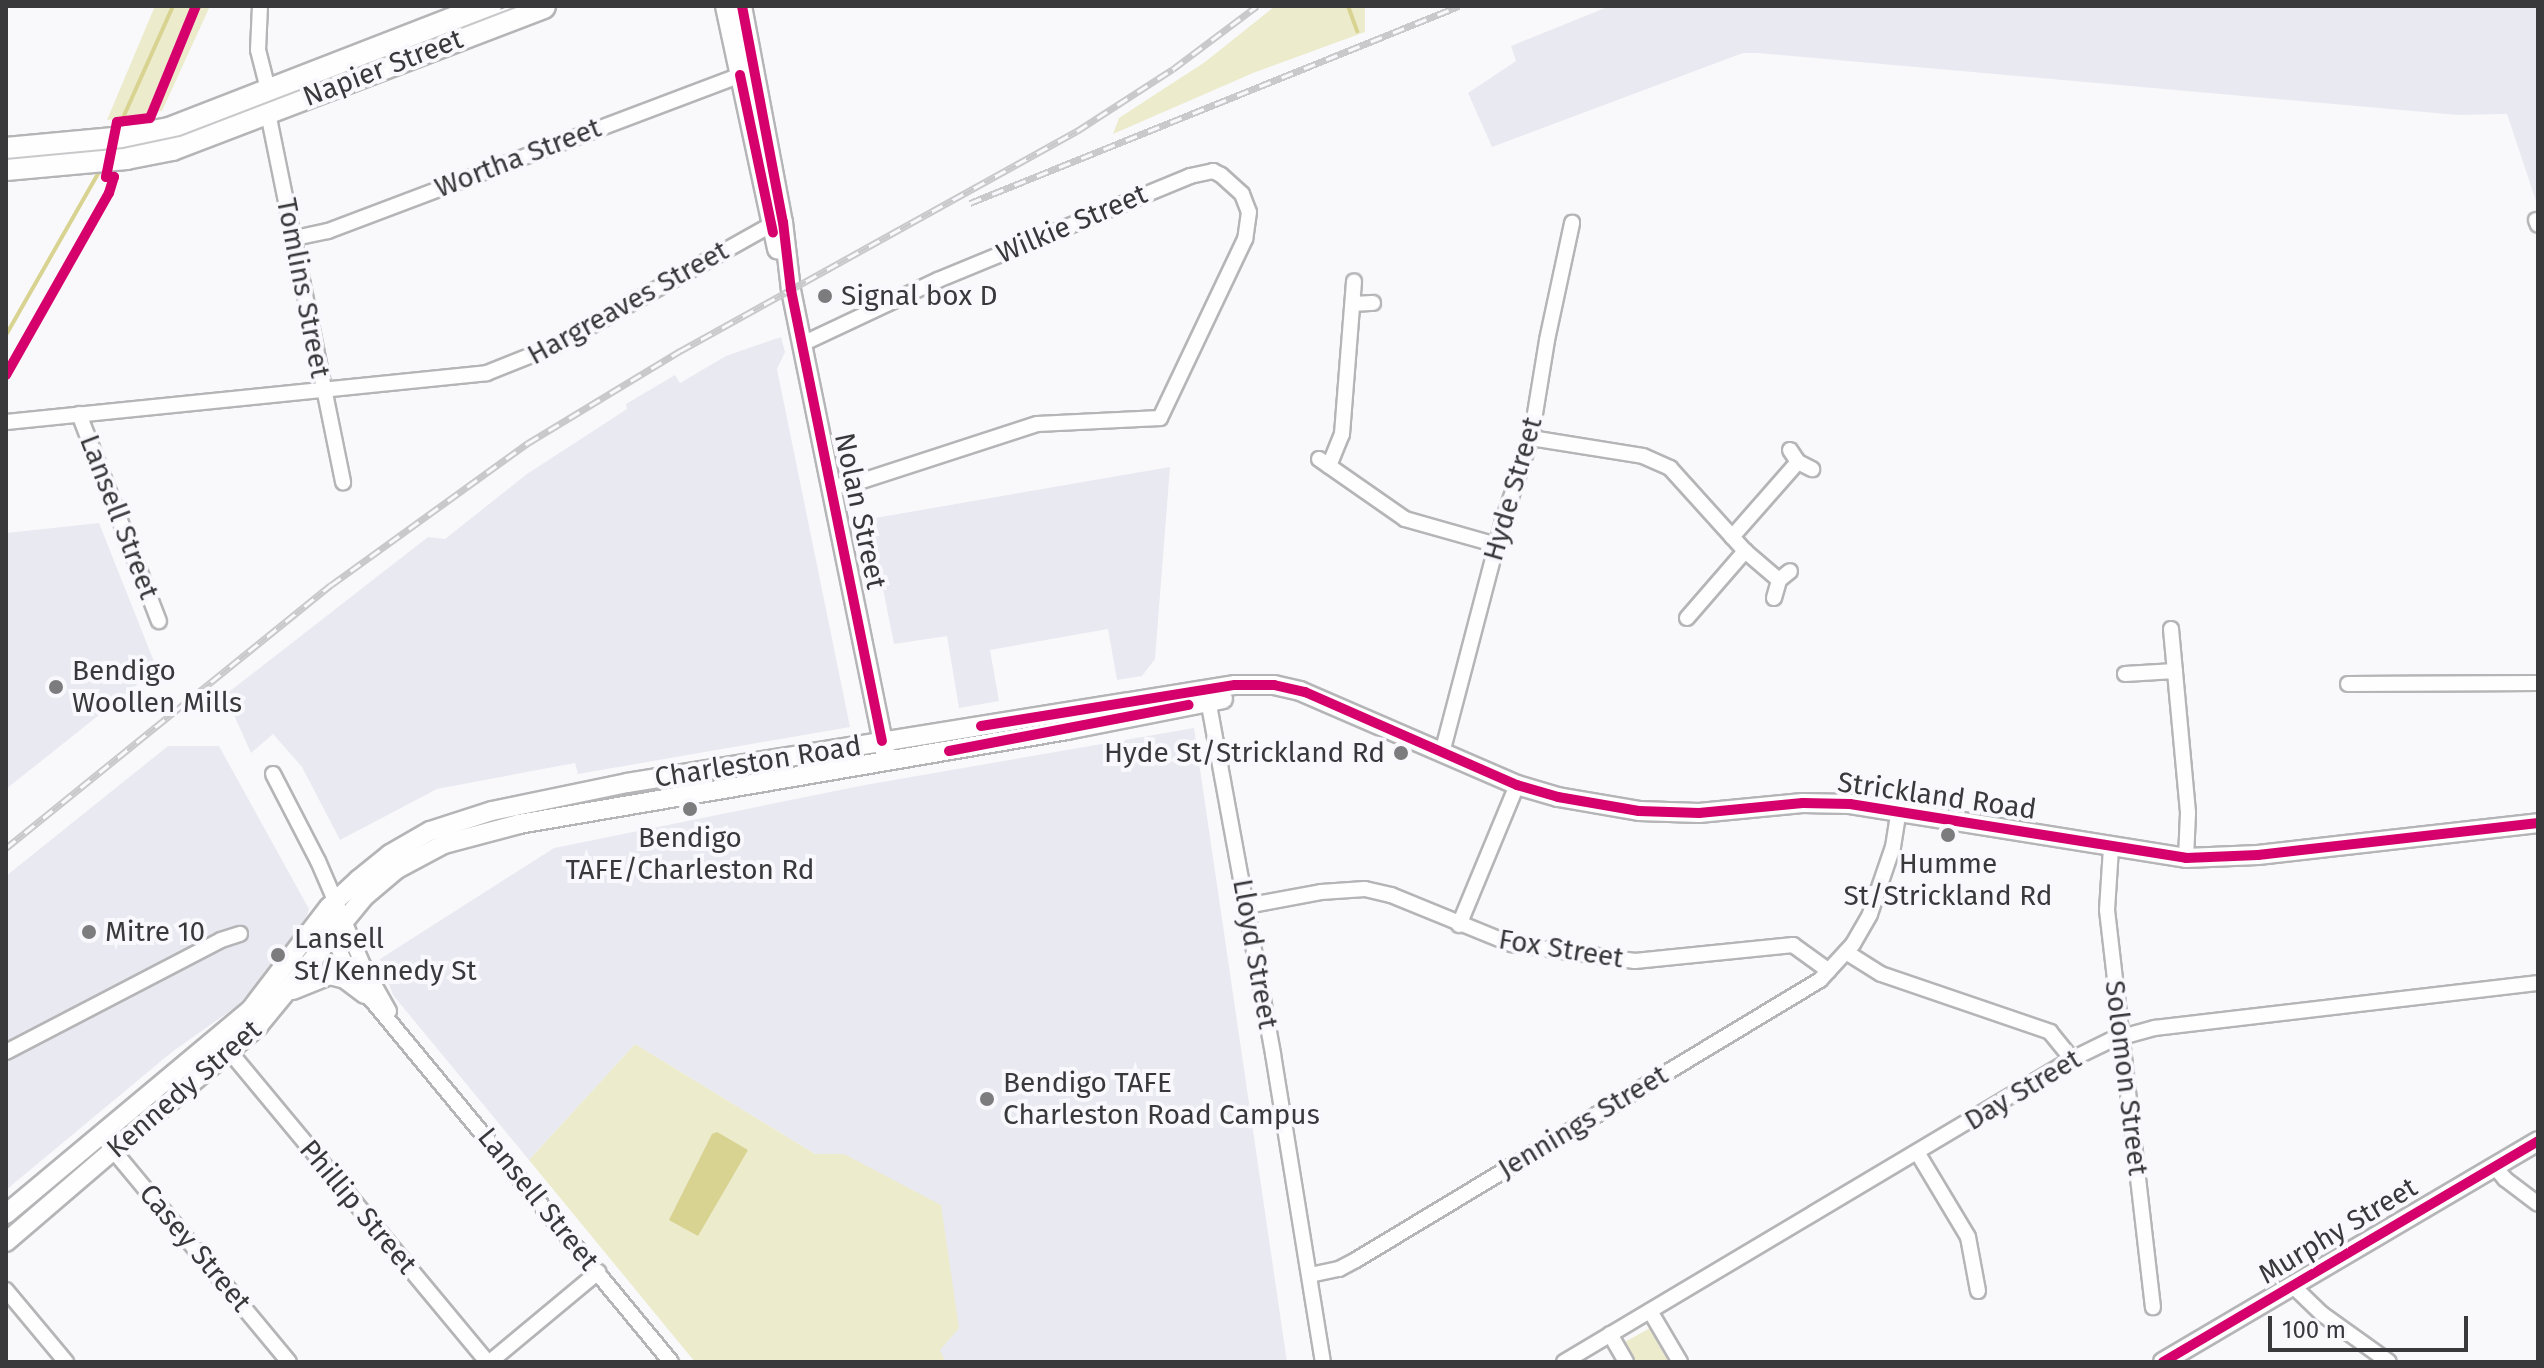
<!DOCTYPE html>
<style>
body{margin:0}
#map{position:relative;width:2544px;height:1368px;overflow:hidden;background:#f9f9fc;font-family:"Fira Sans",sans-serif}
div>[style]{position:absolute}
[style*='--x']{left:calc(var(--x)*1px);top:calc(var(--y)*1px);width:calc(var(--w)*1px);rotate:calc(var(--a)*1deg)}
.built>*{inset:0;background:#e9e9f1}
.green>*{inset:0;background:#ecebcc}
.water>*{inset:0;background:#d8d390}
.stream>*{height:4px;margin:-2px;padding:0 2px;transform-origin:2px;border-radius:2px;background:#d8d390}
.roads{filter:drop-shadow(2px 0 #b5b5b7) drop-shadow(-2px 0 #b5b5b7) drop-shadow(0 2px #b5b5b7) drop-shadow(0 -2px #b5b5b7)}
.minor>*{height:14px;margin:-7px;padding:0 7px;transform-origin:7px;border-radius:7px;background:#fefeff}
.tertiary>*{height:18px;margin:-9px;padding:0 9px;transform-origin:9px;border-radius:9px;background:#fefeff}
.trunk>*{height:24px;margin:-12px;padding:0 12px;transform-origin:12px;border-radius:12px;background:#fefeff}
.tram>*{height:2px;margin:-1px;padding:0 1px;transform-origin:1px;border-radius:1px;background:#c9c9cb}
.rail>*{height:7px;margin-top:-3.5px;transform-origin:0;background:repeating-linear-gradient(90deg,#f8f8fd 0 12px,#c9c9cb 0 24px);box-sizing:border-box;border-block:2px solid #c9c9cb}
.cycleway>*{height:10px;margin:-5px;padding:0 5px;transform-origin:5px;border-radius:5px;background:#d6006c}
.dots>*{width:22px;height:22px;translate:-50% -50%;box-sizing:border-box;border:4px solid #f8f8fd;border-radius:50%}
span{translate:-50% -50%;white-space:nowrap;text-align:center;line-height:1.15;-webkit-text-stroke:8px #f8f8fd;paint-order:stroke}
.street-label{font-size:28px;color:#39393b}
.poi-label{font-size:28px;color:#39393b}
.left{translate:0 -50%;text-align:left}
.right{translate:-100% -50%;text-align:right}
.frame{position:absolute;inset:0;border:8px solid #39393b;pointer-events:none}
.scale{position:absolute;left:2268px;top:1316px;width:200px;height:36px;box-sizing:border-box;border:4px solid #39393b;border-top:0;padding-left:10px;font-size:24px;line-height:28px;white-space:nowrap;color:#39393b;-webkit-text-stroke:6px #f8f8fd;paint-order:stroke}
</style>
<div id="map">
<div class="built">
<div style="clip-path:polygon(1610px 6px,2538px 6px,2538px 207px,2507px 114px,2458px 115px,1758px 53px,1743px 53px,1492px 147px,1468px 93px,1516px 61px,1511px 46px)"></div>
<div style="clip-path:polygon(781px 337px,785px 352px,777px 369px,850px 727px,578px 774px,575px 763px,437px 789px,340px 840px,302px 767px,273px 734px,251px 753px,225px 695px,428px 537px,445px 539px,527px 474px,627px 409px,626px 404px,675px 375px,680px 383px,726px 356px)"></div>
<div style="clip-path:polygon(1170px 467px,1155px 659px,1142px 676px,1117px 680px,1108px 629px,990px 650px,999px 701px,959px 708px,947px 636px,894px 644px,869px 519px)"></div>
<div style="clip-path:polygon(99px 523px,157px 669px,6px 789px,6px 533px)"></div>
<div style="clip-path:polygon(1194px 728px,1287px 1362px,945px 1362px,844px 1154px,815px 1154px,635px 1044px,529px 1160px,393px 995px,380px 959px,554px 848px,865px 785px)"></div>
<div style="clip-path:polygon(168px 746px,219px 746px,309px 909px,307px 915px,294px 941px,237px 1006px,172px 1052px,6px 1190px,6px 876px)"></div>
</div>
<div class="green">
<div style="clip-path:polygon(155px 6px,210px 6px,162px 111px,107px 120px)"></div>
<div style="clip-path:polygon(1275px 6px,1365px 6px,1365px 32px,1253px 73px,1113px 134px,1119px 118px,1205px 62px)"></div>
<div style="clip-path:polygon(635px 1044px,815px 1154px,844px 1154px,941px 1205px,959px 1328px,940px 1350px,945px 1362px,695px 1362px,529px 1160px)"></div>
<div style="clip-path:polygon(1652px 1327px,1658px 1333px,1658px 1344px,1669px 1362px,1635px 1362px,1627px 1355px,1623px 1343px)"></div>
</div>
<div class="water">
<div style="clip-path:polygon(717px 1132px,748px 1150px,698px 1236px,669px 1220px,712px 1134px)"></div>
</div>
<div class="stream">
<div style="--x:1348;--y:6;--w:27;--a:70"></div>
<div style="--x:118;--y:129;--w:135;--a:-65.9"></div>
<div style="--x:6;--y:335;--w:190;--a:-60.3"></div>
</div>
<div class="roads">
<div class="minor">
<div style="--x:260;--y:6;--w:44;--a:92.6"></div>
<div style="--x:258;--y:50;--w:44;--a:75.7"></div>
<div style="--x:268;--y:113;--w:377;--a:78.5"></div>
<div style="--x:2536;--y:220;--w:5;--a:68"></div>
<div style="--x:295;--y:238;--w:34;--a:-12"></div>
<div style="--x:328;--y:231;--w:441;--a:-20.7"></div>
<div style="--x:1353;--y:304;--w:20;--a:-3"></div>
<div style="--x:802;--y:344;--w:150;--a:-25.2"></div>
<div style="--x:938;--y:280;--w:273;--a:-22.4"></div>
<div style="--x:1190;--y:176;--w:24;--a:-12"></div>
<div style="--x:1213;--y:171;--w:9;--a:27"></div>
<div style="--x:1221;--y:175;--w:28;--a:42"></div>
<div style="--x:1242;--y:194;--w:19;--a:69"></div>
<div style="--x:1249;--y:212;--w:27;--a:98"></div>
<div style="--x:1245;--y:239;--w:198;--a:115.4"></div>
<div style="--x:1160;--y:418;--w:123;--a:177.2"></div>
<div style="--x:1037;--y:424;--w:187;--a:162"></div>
<div style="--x:859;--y:482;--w:28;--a:170"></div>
<div style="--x:79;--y:414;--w:222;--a:68.9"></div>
<div style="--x:6;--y:422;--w:483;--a:-5.8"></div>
<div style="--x:487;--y:373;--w:75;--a:-21.8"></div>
<div style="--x:557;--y:345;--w:245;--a:-29.3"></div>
<div style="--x:1531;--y:438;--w:113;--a:9.1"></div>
<div style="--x:1643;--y:456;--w:30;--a:24"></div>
<div style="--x:1670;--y:468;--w:112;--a:47.9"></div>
<div style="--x:1745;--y:551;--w:45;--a:40.5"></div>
<div style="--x:1790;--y:450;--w:14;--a:56"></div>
<div style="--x:1798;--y:462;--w:16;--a:27"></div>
<div style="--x:1319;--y:459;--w:105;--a:34.9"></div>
<div style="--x:1405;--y:519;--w:96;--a:15.8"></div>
<div style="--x:1329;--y:466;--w:35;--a:-68"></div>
<div style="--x:1342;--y:434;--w:153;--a:-85.5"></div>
<div style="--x:1732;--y:537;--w:100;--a:-48.7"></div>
<div style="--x:1774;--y:598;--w:19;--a:-74"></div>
<div style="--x:1779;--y:580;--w:14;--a:-39"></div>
<div style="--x:1687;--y:618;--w:89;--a:-49.1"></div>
<div style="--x:2171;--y:629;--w:185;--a:84.7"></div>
<div style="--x:2188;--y:813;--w:45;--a:92.5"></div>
<div style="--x:2125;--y:674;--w:50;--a:-3.4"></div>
<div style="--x:2348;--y:684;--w:190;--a:-0.3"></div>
<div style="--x:1207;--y:694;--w:366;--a:79.6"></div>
<div style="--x:1273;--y:1054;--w:312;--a:80.8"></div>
<div style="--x:1442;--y:753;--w:237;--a:-75.3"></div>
<div style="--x:1502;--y:524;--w:91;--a:-71.4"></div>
<div style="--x:1531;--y:438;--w:99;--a:-80.7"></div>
<div style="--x:1547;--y:340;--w:120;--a:-77.9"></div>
<div style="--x:273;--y:774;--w:98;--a:62.7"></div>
<div style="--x:318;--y:861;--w:113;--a:66.6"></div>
<div style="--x:363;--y:965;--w:53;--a:60.5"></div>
<div style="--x:2111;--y:848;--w:62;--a:93.7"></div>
<div style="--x:2107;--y:910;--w:400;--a:83.4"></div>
<div style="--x:1246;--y:906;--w:76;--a:-10.6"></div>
<div style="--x:1321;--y:892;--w:44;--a:-3.9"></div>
<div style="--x:1365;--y:889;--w:27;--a:13"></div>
<div style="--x:1391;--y:895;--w:130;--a:22.2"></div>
<div style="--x:1511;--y:944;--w:125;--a:7.8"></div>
<div style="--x:1635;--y:961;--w:159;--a:-5.8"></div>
<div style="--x:1793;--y:945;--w:44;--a:35.8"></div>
<div style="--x:329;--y:907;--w:26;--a:86"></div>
<div style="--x:331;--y:933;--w:47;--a:64.5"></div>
<div style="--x:351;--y:975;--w:502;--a:50.41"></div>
<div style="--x:1459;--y:925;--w:152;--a:-67.5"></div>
<div style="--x:1846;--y:952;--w:41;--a:32.2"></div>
<div style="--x:1881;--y:974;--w:179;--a:18.9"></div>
<div style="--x:2050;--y:1032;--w:35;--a:51"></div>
<div style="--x:6;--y:1052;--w:242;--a:-27.5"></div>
<div style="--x:221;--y:940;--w:20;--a:-18"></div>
<div style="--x:230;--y:1052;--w:403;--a:50.3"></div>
<div style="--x:108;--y:1144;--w:283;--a:50.3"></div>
<div style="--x:1917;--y:1152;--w:99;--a:59"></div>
<div style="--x:1968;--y:1237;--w:55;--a:79.5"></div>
<div style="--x:2495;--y:1167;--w:16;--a:50"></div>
<div style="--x:2505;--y:1179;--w:41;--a:37.1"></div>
<div style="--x:1310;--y:1275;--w:30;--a:-12"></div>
<div style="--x:1339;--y:1269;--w:19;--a:-28"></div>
<div style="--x:1356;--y:1260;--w:542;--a:-31.11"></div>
<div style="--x:1820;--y:980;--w:49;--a:-47.5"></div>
<div style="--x:1853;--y:944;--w:34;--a:-60"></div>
<div style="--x:1870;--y:914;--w:71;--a:-71.1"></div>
<div style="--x:1893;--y:847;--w:37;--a:-81"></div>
<div style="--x:2293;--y:1286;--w:40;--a:44"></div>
<div style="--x:2322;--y:1314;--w:82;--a:35.6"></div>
<div style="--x:6;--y:1290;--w:94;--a:50.2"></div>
<div style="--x:1650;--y:1311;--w:59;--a:59.5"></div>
<div style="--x:1610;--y:1334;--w:32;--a:60"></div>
<div style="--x:490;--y:1362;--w:141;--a:-39.8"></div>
<div style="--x:1564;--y:1362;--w:592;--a:-30.81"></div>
<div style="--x:2072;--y:1059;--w:43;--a:-26"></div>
<div style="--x:2111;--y:1040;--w:46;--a:-15.3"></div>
<div style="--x:2155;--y:1028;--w:386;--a:-6.7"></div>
</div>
<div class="tertiary">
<div style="--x:725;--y:6;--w:249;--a:77.9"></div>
<div style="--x:742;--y:6;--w:220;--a:79.3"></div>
<div style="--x:783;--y:222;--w:68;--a:83.3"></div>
<div style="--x:791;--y:290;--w:472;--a:78.5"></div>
<div style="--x:293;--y:990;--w:40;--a:-22"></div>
<div style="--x:330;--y:975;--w:16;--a:15"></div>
<div style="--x:345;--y:979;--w:25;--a:37"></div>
<div style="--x:6;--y:1214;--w:319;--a:-39.9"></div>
<div style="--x:251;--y:1009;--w:128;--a:-52.6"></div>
<div style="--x:329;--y:907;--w:40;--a:-43"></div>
<div style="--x:358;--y:880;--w:41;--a:-39.1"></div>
<div style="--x:390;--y:854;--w:46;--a:-29.9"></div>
<div style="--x:430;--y:831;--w:65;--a:-17.9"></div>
<div style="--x:492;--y:811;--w:138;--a:-11.7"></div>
<div style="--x:627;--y:783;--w:616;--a:-9.16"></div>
<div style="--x:1235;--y:685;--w:39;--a:0"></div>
<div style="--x:1274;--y:685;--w:27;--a:13"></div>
<div style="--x:1300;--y:691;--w:236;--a:23.4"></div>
<div style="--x:1517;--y:785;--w:43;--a:16.3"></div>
<div style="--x:1558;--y:797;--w:82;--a:9.8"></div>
<div style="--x:1639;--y:811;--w:60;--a:1.9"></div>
<div style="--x:1699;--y:813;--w:104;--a:-5.5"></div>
<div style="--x:1803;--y:803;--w:47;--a:1.2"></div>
<div style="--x:1850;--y:804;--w:340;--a:9.1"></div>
<div style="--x:2186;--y:858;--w:72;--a:-2.4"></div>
<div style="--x:2258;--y:855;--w:282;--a:-6.5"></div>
<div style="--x:6;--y:1242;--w:332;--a:-40.6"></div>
<div style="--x:258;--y:1026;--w:167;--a:-50.6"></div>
<div style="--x:364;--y:897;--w:43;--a:-40.3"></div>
<div style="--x:397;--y:869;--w:53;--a:-28"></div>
<div style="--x:444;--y:844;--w:78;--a:-14.9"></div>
<div style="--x:519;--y:824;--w:556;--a:-9.73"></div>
<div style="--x:1067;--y:730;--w:159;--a:-11.2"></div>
<div style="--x:2163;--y:1362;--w:435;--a:-30.5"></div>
</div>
<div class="trunk">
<div style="--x:6;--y:150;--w:108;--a:-5.3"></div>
<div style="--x:114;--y:140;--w:56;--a:-10.3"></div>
<div style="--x:169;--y:130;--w:343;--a:-21.2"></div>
<div style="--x:6;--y:168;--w:121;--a:-5.2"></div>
<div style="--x:126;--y:157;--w:47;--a:-11.1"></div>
<div style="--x:172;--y:148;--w:397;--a:-20.9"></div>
</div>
</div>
<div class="tram">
<div style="--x:6;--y:159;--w:118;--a:-5.4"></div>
<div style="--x:123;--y:148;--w:58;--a:-11.9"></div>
<div style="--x:180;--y:136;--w:362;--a:-21"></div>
</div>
<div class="rail">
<div style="--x:970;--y:203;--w:527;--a:-21.94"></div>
<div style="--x:6;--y:848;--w:418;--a:-39"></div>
<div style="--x:331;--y:585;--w:243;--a:-35.8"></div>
<div style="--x:528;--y:443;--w:178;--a:-31.2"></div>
<div style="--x:680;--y:351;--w:454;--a:-29"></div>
<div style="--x:1077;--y:131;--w:114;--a:-32.9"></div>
<div style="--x:1173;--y:69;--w:105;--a:-36.9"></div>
</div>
<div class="cycleway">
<div style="--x:742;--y:6;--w:220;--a:79.3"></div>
<div style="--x:783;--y:222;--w:68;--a:83.3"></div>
<div style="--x:791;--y:290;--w:460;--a:78.6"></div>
<div style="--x:740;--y:75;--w:161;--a:78.2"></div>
<div style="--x:6;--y:375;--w:209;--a:-60.5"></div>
<div style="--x:109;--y:193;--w:17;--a:-73"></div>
<div style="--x:114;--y:177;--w:8;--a:180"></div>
<div style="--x:106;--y:177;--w:56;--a:-78.7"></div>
<div style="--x:117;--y:122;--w:33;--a:-7"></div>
<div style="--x:150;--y:118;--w:121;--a:-67.7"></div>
<div style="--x:981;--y:726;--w:257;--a:-9.2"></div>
<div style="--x:1235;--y:685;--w:39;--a:0"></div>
<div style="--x:1274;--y:685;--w:32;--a:13"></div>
<div style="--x:1305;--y:692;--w:232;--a:23.7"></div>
<div style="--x:1517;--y:785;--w:43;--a:16.3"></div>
<div style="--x:1558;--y:797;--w:82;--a:9.8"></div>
<div style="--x:1639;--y:811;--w:60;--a:1.9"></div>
<div style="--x:1699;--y:813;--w:104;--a:-5.5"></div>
<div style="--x:1803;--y:803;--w:47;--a:1.2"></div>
<div style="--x:1850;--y:804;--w:340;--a:9.1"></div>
<div style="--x:2186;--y:858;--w:72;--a:-2.4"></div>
<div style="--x:2258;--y:855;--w:282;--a:-6.5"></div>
<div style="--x:949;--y:751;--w:244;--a:-10.9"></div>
<div style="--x:2163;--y:1362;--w:435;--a:-30.5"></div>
</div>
<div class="dots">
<div style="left:825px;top:296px;background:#7c7c7f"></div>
<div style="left:56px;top:687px;background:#7c7c7f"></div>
<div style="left:1401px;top:753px;background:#7c7c7f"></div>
<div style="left:690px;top:809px;background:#7c7c7f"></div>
<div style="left:1948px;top:835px;background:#7c7c7f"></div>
<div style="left:89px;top:932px;background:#7c7c7f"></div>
<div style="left:278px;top:955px;background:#7c7c7f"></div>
<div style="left:987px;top:1099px;background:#7c7c7f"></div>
</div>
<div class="street-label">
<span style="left:383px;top:68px;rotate:-21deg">Napier Street</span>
<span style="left:518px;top:158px;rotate:-21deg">Wortha Street</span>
<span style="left:1072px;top:224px;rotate:-23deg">Wilkie Street</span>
<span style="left:303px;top:288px;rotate:79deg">Tomlins Street</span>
<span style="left:628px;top:303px;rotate:-29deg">Hargreaves Street</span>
<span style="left:1513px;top:489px;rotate:-74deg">Hyde Street</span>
<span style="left:860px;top:511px;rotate:78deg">Nolan Street</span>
<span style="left:119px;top:517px;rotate:69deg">Lansell Street</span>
<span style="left:758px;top:762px;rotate:-9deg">Charleston Road</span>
<span style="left:1937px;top:796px;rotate:8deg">Strickland Road</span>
<span style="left:1561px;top:949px;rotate:9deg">Fox Street</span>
<span style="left:1255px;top:954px;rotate:80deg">Lloyd Street</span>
<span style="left:2126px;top:1078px;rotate:83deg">Solomon Street</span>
<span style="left:184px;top:1089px;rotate:-41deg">Kennedy Street</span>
<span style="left:2023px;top:1090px;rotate:-31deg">Day Street</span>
<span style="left:1583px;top:1122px;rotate:-31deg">Jennings Street</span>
<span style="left:538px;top:1199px;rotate:51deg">Lansell Street</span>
<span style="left:358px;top:1207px;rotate:50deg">Phillip Street</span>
<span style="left:2338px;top:1231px;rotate:-31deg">Murphy Street</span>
<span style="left:195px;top:1248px;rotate:50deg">Casey Street</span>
</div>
<div class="poi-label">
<span class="left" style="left:841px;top:296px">Signal box D</span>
<span class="left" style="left:72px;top:687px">Bendigo<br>Woollen Mills</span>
<span class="right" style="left:1385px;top:753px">Hyde St/Strickland Rd</span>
<span style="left:690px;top:854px">Bendigo<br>TAFE/Charleston Rd</span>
<span style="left:1948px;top:880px">Humme<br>St/Strickland Rd</span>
<span class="left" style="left:105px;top:932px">Mitre 10</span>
<span class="left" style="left:294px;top:955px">Lansell<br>St/Kennedy St</span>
<span class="left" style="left:1003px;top:1099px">Bendigo TAFE<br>Charleston Road Campus</span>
</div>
<div class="frame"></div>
<div class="scale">100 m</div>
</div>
